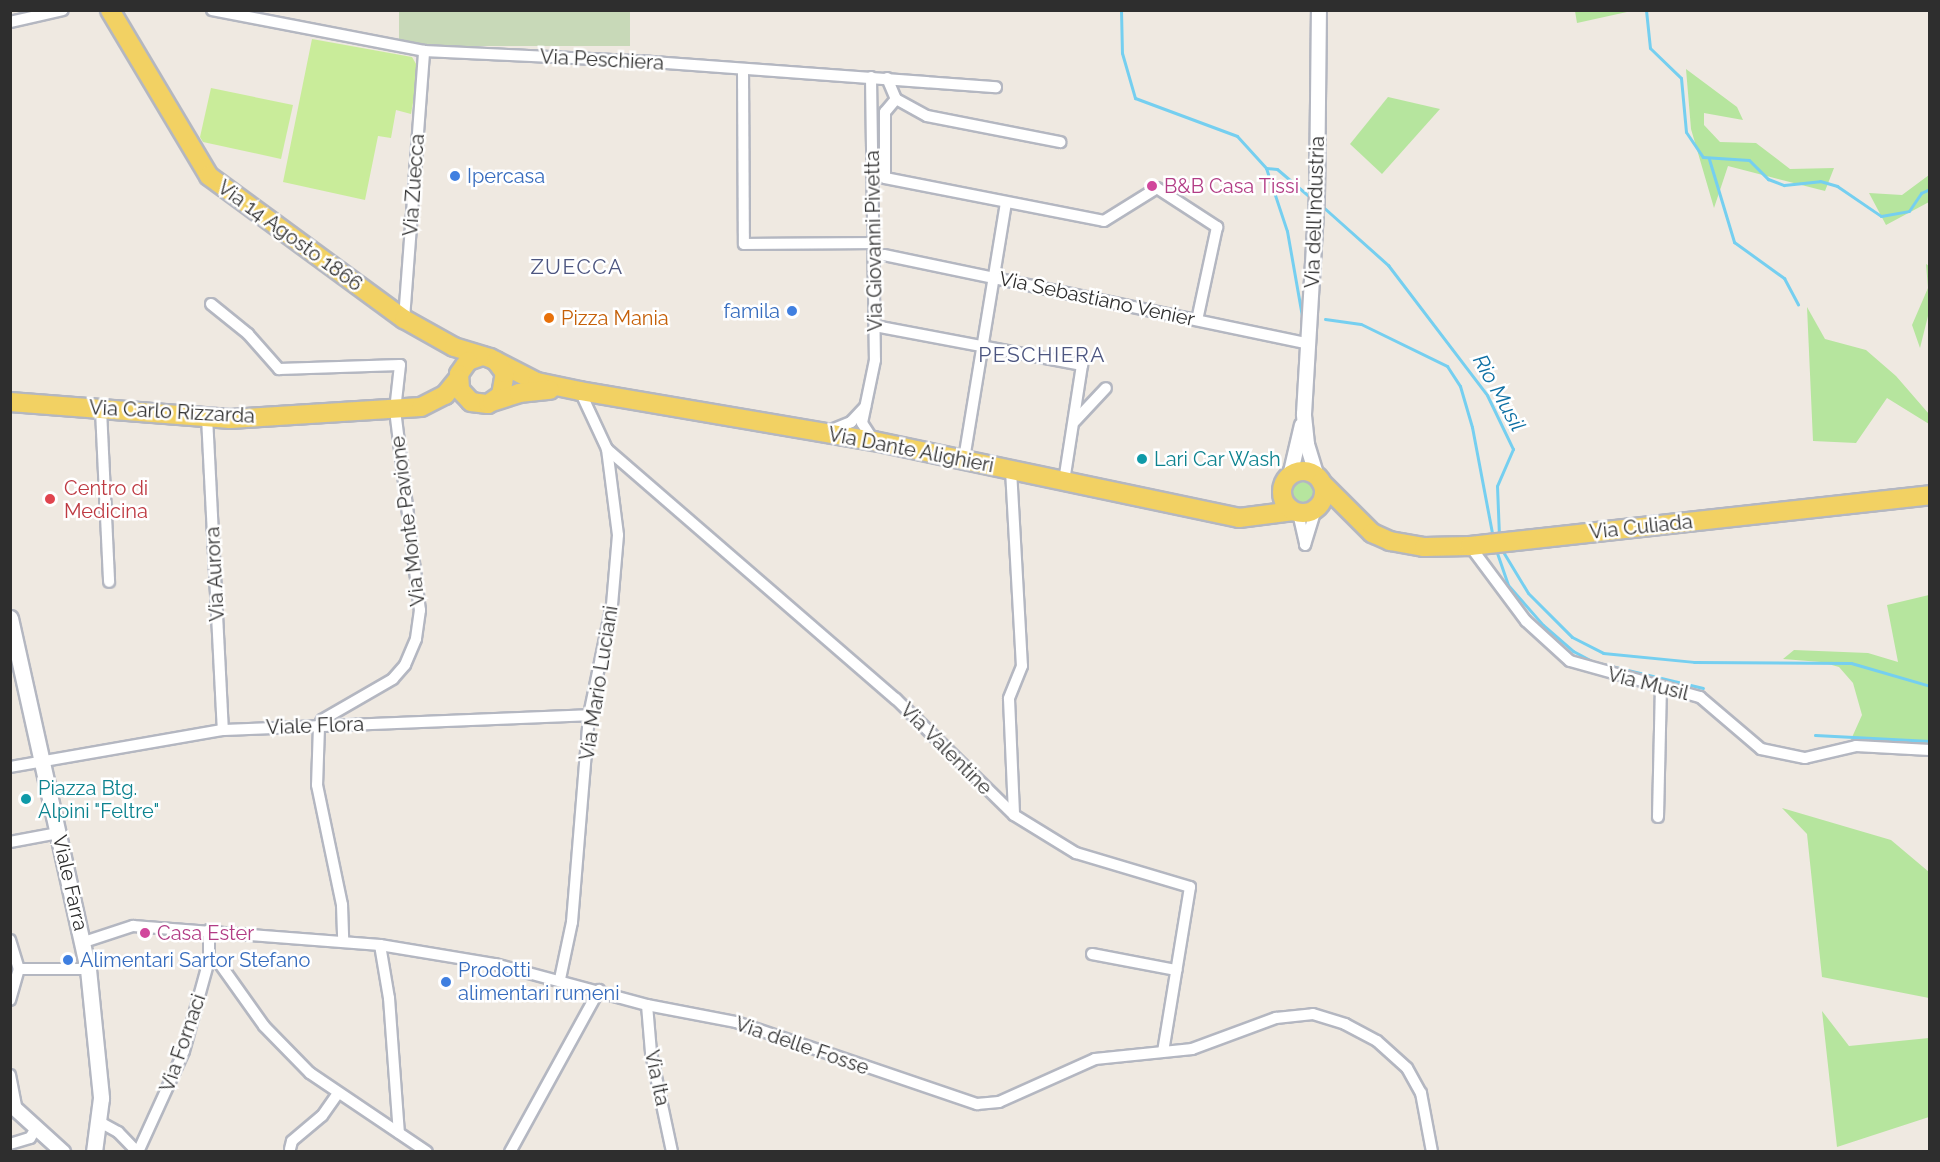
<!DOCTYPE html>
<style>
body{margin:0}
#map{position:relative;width:1940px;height:1162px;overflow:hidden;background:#efe9e1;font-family:Raleway,sans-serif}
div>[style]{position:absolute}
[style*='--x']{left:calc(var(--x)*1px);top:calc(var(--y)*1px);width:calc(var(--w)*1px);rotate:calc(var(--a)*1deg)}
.green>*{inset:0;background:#b6e59e}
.round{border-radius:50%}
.cemetery>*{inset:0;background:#c8d9b8;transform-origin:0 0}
.pitch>*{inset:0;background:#c9ec9a}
.stream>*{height:3px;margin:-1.5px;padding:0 1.5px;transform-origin:1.5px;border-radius:1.5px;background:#75cff0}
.roads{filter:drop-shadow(2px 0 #b4b7c1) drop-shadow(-2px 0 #b4b7c1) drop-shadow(0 2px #b4b7c1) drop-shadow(0 -2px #b4b7c1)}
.minor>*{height:10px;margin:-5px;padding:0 5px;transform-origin:5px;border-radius:5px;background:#fff}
.tertiary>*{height:14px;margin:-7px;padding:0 7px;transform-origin:7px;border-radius:7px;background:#fff}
.secondary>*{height:15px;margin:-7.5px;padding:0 7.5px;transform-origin:7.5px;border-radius:7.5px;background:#fff}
.primary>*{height:18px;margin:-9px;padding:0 9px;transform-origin:9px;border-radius:9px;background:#f2d163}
.primary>.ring{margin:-9px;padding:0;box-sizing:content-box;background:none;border:18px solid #f2d163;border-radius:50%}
.dots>*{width:16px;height:16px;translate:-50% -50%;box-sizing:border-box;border:3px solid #fff;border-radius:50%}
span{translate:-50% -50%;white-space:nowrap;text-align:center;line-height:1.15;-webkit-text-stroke:5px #fff;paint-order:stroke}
.street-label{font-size:20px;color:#2e2e2e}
.shop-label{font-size:20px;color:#366cbe}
.left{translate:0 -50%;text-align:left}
.right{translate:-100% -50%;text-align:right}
.hotel-label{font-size:20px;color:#b23c85}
.food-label{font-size:20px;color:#c56008}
.culture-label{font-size:20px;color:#0d838f}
.health-label{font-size:20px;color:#be3a42}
.neighbourhood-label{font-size:21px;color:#4d5680;letter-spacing:1.5px}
.water-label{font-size:21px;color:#0d6fa3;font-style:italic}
.frame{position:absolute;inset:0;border:12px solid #2e2e2e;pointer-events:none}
</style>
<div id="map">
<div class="green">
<div style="clip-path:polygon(1636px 10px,1577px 23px,1575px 11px,1575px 10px)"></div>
<div style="clip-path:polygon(1686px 69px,1737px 107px,1743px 120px,1704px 113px,1704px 125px,1720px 142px,1756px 143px,1790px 169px,1834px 168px,1825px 191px,1728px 166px,1714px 208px,1691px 129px)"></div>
<div style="clip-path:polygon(1388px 97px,1440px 109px,1382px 174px,1350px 144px)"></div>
<div style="clip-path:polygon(1929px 175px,1929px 202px,1886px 225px,1869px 193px,1902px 195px)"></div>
<div style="clip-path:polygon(1926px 264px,1929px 266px,1929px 312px,1920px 348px,1912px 325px,1928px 288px)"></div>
<div style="clip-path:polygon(1807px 307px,1825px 339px,1866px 350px,1896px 376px,1929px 414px,1929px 424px,1887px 398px,1856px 443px,1813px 441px)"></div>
<div class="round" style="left:1284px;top:474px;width:38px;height:38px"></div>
<div style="clip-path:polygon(1929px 595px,1929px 748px,1849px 744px,1862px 715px,1853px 683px,1839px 667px,1821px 662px,1783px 659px,1794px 650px,1868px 653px,1898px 662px,1887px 605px)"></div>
<div style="clip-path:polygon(1782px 808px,1891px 840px,1929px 872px,1929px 998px,1822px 977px,1807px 834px)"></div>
<div style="clip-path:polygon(1822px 1011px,1849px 1046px,1929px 1038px,1929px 1117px,1837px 1147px)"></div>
</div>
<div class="cemetery">
<div style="left:399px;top:11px;width:231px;height:35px"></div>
</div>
<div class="pitch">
<div style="clip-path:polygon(312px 39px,412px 57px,419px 69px,411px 114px,396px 110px,391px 138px,378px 136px,365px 200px,283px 182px)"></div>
<div style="clip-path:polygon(211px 88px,293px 105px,281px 159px,203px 142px,200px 137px)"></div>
</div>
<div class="stream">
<div style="--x:1121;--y:10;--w:43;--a:88.7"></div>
<div style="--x:1122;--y:53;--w:47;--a:73.9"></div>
<div style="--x:1135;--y:98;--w:109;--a:20.4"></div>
<div style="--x:1237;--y:136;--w:43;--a:47.8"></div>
<div style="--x:1266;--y:168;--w:11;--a:5"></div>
<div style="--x:1277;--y:169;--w:46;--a:40.6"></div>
<div style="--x:1646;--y:10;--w:38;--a:84"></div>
<div style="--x:1650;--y:48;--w:43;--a:44.1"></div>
<div style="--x:1681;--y:78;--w:54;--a:84.7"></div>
<div style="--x:1686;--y:132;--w:30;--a:56"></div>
<div style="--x:1703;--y:157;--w:46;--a:3.7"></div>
<div style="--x:1749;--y:160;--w:27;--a:45"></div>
<div style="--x:1768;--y:179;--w:17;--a:21"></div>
<div style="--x:1784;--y:185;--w:36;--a:-6"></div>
<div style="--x:1820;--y:181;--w:18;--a:16"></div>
<div style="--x:1837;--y:186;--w:53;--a:34.3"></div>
<div style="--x:1881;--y:216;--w:28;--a:-10"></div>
<div style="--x:1909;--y:211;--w:22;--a:-56"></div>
<div style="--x:1921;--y:193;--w:10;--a:-24"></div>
<div style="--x:1709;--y:159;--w:87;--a:73.2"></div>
<div style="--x:1734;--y:242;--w:62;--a:35.8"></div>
<div style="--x:1784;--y:278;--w:30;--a:62"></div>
<div style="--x:1266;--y:168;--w:66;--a:71.6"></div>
<div style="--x:1287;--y:231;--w:86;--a:80"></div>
<div style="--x:1322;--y:206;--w:89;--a:41.8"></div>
<div style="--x:1388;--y:265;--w:163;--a:52.7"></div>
<div style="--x:1487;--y:395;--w:60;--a:64.3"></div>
<div style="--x:1513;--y:449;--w:40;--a:113.4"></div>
<div style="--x:1497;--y:486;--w:49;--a:87.7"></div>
<div style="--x:1325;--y:319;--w:36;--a:8"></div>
<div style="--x:1361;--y:324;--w:96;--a:26"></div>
<div style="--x:1447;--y:366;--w:24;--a:57"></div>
<div style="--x:1460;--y:386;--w:43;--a:73.7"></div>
<div style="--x:1472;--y:427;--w:113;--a:79.3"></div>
<div style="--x:1496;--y:550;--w:37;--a:71"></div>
<div style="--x:1508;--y:585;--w:53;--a:48.8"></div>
<div style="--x:1543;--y:625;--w:40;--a:41"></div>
<div style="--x:1573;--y:651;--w:24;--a:28"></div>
<div style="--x:1594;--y:662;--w:112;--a:13.4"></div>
<div style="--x:1502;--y:550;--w:50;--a:58.8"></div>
<div style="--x:1528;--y:593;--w:62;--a:45"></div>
<div style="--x:1572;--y:637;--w:35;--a:27"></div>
<div style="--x:1603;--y:653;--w:91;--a:5.6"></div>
<div style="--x:1694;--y:662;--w:157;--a:0.4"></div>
<div style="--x:1851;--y:663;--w:82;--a:16.2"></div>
<div style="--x:1815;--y:735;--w:115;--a:3"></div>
</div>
<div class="roads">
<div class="minor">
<div style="--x:212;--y:10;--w:216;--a:10.9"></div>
<div style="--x:424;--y:51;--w:215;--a:2.7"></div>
<div style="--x:639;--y:61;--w:358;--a:4.2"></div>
<div style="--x:10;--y:22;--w:54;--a:-12.8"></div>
<div style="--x:743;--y:70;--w:174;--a:89.7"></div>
<div style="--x:744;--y:244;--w:130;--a:-0.4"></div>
<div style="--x:871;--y:77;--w:283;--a:89.2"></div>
<div style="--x:875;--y:360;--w:64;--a:101.7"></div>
<div style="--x:862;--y:423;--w:20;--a:57"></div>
<div style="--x:887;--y:78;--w:23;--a:67"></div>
<div style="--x:896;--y:99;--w:35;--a:29"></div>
<div style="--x:927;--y:116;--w:136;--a:11.1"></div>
<div style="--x:896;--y:99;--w:17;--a:130"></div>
<div style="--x:885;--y:112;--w:66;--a:90"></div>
<div style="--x:885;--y:178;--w:223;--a:11.1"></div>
<div style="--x:1104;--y:221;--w:62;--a:-31.9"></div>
<div style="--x:1157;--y:188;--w:72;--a:33"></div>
<div style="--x:1217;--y:227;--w:95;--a:102.1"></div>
<div style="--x:884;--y:255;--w:434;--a:11.8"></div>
<div style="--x:211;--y:304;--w:48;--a:39"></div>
<div style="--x:248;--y:334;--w:47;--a:48.5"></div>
<div style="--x:279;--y:369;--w:121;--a:-1.9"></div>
<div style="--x:400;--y:365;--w:45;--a:96.3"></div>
<div style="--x:395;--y:410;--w:202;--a:82.9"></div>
<div style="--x:420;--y:610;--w:29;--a:98"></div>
<div style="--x:416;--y:639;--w:28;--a:113"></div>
<div style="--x:405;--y:665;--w:18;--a:131"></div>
<div style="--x:393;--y:679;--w:82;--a:150"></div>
<div style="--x:322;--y:720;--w:7;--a:117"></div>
<div style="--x:319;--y:726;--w:59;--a:91.9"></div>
<div style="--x:317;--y:785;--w:123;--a:78.2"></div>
<div style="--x:342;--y:905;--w:37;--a:88"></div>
<div style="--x:404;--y:319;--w:269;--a:-85.7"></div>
<div style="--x:875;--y:326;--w:211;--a:10.7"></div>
<div style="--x:1082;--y:365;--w:117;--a:98.8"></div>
<div style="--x:101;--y:410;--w:172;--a:87.3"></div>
<div style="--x:207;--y:417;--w:313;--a:87.1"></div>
<div style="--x:1075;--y:421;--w:45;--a:-46.8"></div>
<div style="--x:829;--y:431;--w:24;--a:-22"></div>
<div style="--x:851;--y:422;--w:21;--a:-47"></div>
<div style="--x:607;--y:449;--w:382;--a:40.9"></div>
<div style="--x:896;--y:699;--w:165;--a:44.5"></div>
<div style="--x:1014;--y:815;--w:73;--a:31.5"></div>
<div style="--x:1076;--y:853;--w:119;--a:16.6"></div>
<div style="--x:1190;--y:887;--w:166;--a:99.3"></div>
<div style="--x:964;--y:459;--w:259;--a:-80.7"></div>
<div style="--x:1011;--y:470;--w:196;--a:86.8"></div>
<div style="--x:1022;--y:666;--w:35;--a:112"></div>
<div style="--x:1009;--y:699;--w:116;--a:87.5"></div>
<div style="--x:1298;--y:513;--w:32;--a:77"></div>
<div style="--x:1305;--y:545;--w:38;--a:-73"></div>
<div style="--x:1470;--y:546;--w:94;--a:53.3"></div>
<div style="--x:1526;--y:621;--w:59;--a:42.3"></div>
<div style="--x:1570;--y:661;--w:135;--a:15.5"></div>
<div style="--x:1700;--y:697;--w:80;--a:40.4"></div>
<div style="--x:1761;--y:749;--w:45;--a:11.6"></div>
<div style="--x:1805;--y:758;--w:52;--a:-13.2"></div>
<div style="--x:1856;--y:746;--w:74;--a:3.1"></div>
<div style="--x:10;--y:767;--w:216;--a:-9.9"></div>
<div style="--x:223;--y:730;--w:366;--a:-2.3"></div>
<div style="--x:1658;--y:817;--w:130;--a:-88.7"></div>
<div style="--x:10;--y:842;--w:49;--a:-10.6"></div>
<div style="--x:10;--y:940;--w:30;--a:73"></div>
<div style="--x:19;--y:969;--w:69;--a:0"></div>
<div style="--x:84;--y:942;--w:52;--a:-18.1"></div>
<div style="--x:133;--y:926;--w:248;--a:4.4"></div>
<div style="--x:380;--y:945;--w:117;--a:9.4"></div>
<div style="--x:495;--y:964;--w:157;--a:15.1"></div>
<div style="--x:647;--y:1005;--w:91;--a:10.8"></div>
<div style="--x:736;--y:1022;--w:255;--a:18.8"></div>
<div style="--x:977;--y:1104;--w:22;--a:-5"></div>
<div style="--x:999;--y:1102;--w:105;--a:-24.1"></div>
<div style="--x:1095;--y:1059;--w:98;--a:-5.9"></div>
<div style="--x:1192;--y:1049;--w:90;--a:-20.3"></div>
<div style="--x:1276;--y:1018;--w:37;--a:-6"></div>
<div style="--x:1313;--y:1014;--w:34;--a:17"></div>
<div style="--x:1345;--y:1024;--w:36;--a:28"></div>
<div style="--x:1377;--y:1041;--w:40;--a:42"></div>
<div style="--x:1407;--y:1068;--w:29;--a:61"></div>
<div style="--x:1421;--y:1093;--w:60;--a:79.4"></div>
<div style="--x:380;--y:945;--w:54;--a:80.4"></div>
<div style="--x:389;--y:998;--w:135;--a:85.8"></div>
<div style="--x:1092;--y:954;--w:86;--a:10.8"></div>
<div style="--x:209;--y:960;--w:12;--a:20"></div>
<div style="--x:220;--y:964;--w:76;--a:54.6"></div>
<div style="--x:264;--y:1026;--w:66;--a:45.6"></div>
<div style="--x:310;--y:1073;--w:141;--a:34"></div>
<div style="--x:560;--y:979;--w:58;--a:-78.1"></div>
<div style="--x:572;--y:922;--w:208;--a:-85.3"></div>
<div style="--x:589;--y:715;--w:112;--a:-78.2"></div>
<div style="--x:612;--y:605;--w:70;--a:-85.1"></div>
<div style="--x:618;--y:535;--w:87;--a:-97.3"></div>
<div style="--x:607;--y:449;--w:64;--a:-115"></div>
<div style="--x:10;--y:1000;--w:32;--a:-74"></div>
<div style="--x:647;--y:1005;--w:48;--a:85.2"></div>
<div style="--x:651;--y:1053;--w:101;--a:78"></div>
<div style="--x:10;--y:1075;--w:37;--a:79"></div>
<div style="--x:98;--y:1121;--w:23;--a:29"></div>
<div style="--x:118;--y:1132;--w:28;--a:46"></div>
<div style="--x:10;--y:1144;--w:21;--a:-17"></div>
<div style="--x:30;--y:1138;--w:13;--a:-58"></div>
<div style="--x:290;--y:1149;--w:8;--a:-76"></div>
<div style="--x:292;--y:1141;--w:39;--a:-40"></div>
<div style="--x:322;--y:1116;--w:28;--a:-55"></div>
<div style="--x:138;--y:1152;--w:111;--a:-65.5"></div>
<div style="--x:184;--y:1051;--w:94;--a:-74.6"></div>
<div style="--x:209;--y:960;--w:30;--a:-90"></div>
<div style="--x:510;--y:1152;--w:185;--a:-61.2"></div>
</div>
<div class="tertiary">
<div style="--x:1290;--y:476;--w:52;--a:-76.8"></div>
<div style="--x:1317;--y:477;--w:34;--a:-107"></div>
<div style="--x:1307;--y:444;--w:30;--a:-96"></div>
<div style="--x:1304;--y:414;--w:217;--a:-86.6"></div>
<div style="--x:1317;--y:197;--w:187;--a:-89.4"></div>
<div style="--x:10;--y:1104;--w:72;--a:42.2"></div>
</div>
<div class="secondary">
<div style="--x:10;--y:618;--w:360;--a:77.5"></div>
<div style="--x:88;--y:969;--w:130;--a:84.2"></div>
<div style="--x:101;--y:1098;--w:54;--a:97.4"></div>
</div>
<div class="primary">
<div style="--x:110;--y:10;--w:193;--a:59.2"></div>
<div style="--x:209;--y:176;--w:242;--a:36.3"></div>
<div style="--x:404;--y:319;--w:57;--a:29.2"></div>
<div style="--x:454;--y:347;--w:38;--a:17"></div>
<div style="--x:490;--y:358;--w:53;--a:27.1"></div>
<div style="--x:537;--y:382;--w:44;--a:11.8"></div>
<div style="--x:580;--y:391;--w:298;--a:9.7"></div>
<div style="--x:874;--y:441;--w:373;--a:11.9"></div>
<div style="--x:1239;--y:518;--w:55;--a:-7.3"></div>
<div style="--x:482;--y:356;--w:15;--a:160"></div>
<div style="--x:468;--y:361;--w:16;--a:125"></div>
<div style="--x:459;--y:374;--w:16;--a:86"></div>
<div style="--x:460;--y:390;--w:16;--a:47"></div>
<div style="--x:471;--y:402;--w:17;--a:7"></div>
<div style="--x:488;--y:404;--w:16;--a:-35"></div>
<div style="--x:501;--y:395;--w:22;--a:-80"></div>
<div style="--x:505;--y:373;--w:15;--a:-127"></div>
<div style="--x:10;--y:402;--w:221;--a:4.4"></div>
<div style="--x:230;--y:419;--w:191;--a:-3.6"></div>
<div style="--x:421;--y:407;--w:27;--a:-27"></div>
<div style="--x:445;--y:395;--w:21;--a:-51"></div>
<div style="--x:492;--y:402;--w:28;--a:-18"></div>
<div style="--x:519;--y:393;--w:31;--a:-6"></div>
<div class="ring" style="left:1282px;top:471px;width:24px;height:24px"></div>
<div style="--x:1321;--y:482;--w:72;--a:45"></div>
<div style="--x:1372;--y:533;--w:20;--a:24"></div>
<div style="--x:1390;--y:541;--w:35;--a:10"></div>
<div style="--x:1424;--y:547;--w:46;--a:-1.2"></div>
<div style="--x:1470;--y:546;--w:463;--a:-6.3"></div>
</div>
</div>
<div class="dots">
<div style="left:455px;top:176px;background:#3f7fe0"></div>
<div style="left:1152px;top:186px;background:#d1479c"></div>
<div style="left:792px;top:311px;background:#3f7fe0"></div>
<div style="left:549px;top:318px;background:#e8710a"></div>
<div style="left:1142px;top:459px;background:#0f9aa8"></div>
<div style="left:50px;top:499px;background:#e0444e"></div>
<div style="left:26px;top:799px;background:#0f9aa8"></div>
<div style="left:145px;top:933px;background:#d1479c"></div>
<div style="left:68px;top:960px;background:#3f7fe0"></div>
<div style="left:446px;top:982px;background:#3f7fe0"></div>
</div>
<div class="street-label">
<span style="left:602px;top:60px;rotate:3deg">Via Peschiera</span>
<span style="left:414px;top:185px;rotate:-86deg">Via Zuecca</span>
<span style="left:1315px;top:212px;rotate:-88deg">Via dell'Industria</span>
<span style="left:290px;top:236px;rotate:36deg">Via 14 Agosto 1866</span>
<span style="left:874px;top:241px;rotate:-91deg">Via Giovanni Pivetta</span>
<span style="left:1097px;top:299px;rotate:12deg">Via Sebastiano Venier</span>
<span style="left:172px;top:412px;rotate:3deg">Via Carlo Rizzarda</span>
<span style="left:911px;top:450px;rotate:11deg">Via Dante Alighieri</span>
<span style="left:408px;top:521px;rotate:-97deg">Via Monte Pavione</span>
<span style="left:1641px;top:527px;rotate:-6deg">Via Culiada</span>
<span style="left:215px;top:574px;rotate:-93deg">Via Aurora</span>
<span style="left:599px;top:683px;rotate:-81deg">Via Mario Luciani</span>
<span style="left:1648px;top:684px;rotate:14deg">Via Musil</span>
<span style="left:315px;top:726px;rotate:-2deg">Viale Flora</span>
<span style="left:946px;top:749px;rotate:45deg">Via Valentine</span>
<span style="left:70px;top:883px;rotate:77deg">Viale Farra</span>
<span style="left:183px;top:1043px;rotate:-71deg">Via Fornaci</span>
<span style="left:802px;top:1046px;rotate:19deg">Via delle Fosse</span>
<span style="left:657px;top:1078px;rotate:78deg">Via Ita</span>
</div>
<div class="shop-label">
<span class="left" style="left:467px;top:176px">Ipercasa</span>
<span class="right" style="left:780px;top:311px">famila</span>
<span class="left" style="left:80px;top:960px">Alimentari Sartor Stefano</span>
<span class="left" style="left:458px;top:982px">Prodotti<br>alimentari rumeni</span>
</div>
<div class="hotel-label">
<span class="left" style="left:1164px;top:186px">B&amp;B Casa Tissi</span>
<span class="left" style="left:157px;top:933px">Casa Ester</span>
</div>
<div class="food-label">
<span class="left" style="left:561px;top:318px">Pizza Mania</span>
</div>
<div class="culture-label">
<span class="left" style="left:1154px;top:459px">Lari Car Wash</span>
<span class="left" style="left:38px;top:800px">Piazza Btg.<br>Alpini "Feltre"</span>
</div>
<div class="health-label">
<span class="left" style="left:64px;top:500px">Centro di<br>Medicina</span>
</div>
<div class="neighbourhood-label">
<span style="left:577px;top:267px">ZUECCA</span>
<span style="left:1042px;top:355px">PESCHIERA</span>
</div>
<div class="water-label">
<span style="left:1499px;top:393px;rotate:61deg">Rio Musil</span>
</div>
<div class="frame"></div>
</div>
